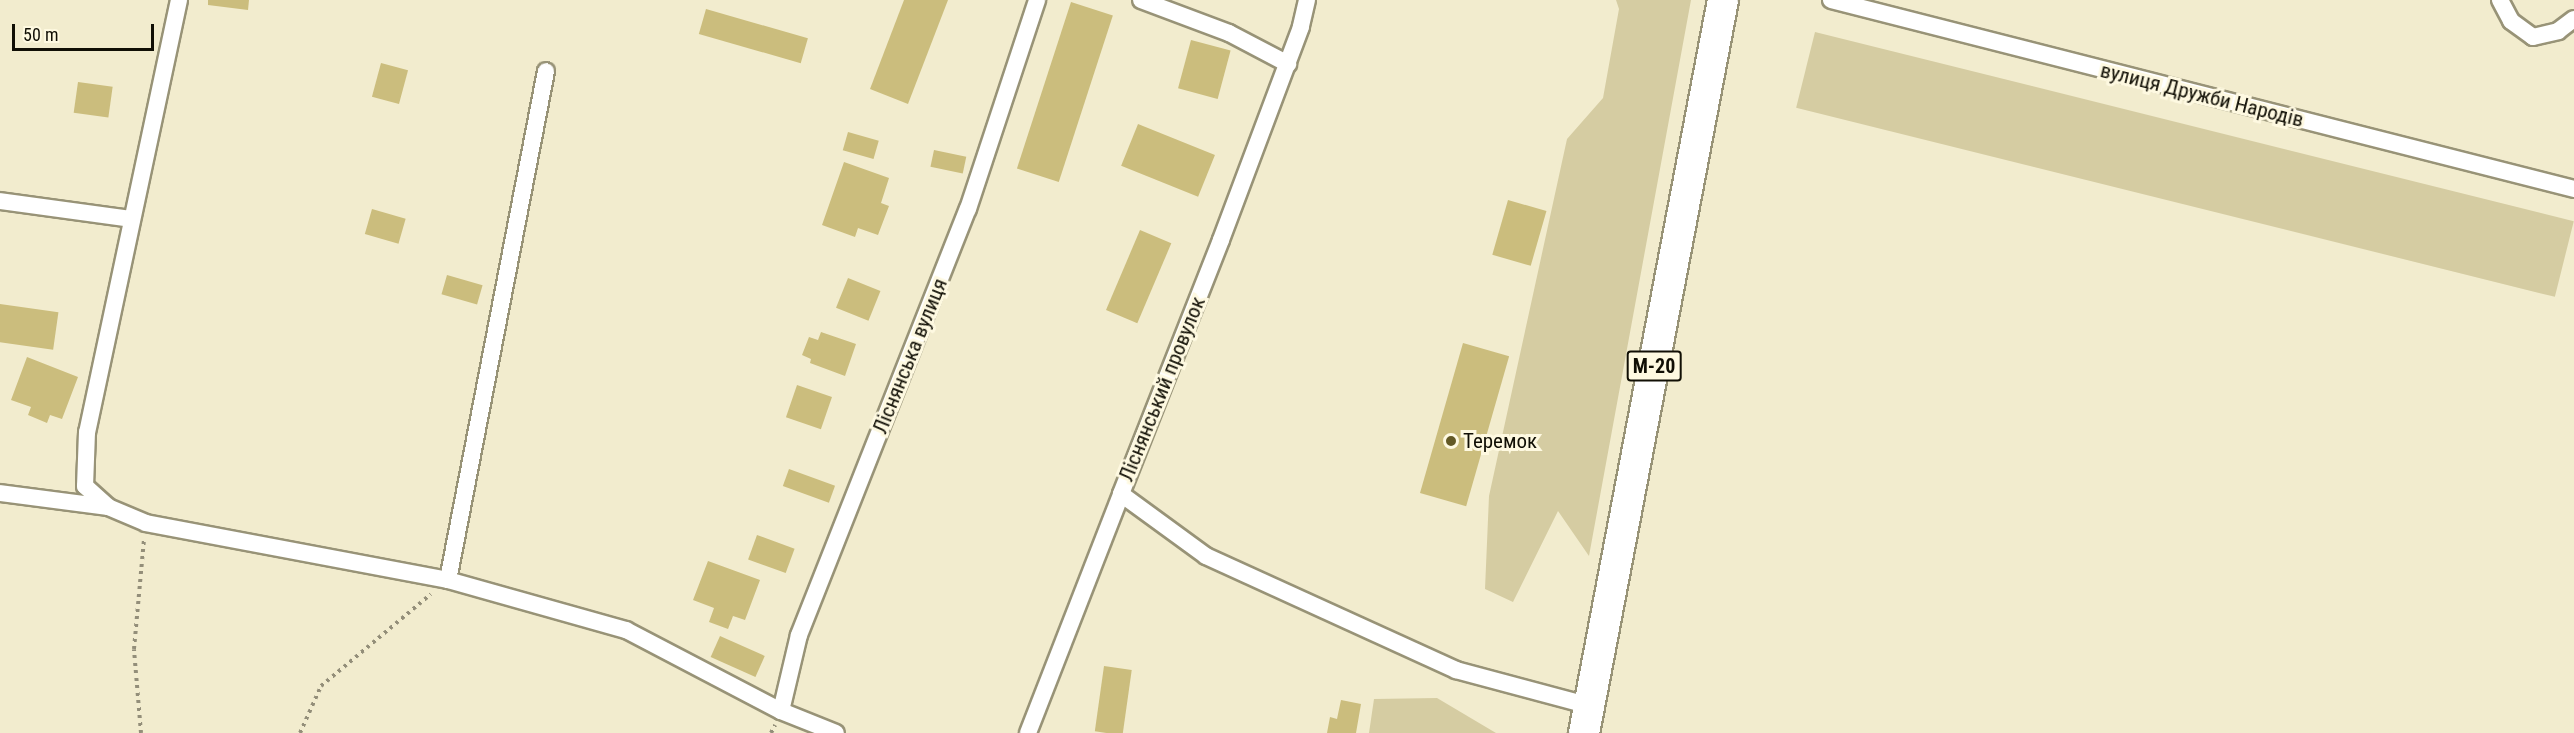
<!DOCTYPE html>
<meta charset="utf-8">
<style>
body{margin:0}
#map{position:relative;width:2574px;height:733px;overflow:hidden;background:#f2ecce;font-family:"Roboto Condensed",sans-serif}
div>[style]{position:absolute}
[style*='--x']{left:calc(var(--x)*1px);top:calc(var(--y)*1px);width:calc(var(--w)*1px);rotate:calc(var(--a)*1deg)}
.green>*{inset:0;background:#d5cca2;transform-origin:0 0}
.building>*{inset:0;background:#cbbd7d;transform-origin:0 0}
.path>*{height:4px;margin-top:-2px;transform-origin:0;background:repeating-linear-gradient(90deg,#938e79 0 3px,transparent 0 7.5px)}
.roads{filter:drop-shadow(2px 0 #989377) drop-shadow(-2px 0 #989377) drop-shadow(0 2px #989377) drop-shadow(0 -2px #989377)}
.street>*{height:16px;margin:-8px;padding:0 8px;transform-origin:8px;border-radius:8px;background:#fff}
.highway>*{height:30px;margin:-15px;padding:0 15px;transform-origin:15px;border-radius:15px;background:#fff}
.dots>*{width:16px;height:16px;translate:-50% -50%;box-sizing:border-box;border:3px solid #fef9e1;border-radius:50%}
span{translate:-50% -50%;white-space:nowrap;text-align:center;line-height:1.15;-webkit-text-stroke:6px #fef9e1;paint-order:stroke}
.shield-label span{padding:2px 4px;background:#fef9e1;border:2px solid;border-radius:4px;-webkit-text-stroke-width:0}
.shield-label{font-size:20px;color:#110f05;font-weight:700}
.street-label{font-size:21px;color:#110f05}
.poi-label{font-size:21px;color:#110f05}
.left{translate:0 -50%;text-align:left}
.scale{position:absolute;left:12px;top:24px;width:142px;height:27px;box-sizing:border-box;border:3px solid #110f05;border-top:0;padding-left:8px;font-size:18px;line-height:21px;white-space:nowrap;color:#110f05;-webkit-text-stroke:4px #fef9e1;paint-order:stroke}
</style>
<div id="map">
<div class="green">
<div style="clip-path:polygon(1616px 0,1691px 0,1589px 556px,1558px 511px,1513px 602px,1485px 589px,1489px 496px,1567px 139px,1603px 98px,1619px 9px)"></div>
<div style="left:1815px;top:32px;width:782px;height:78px;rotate:14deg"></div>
<div style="clip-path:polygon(1437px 698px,1496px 733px,1369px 733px,1374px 699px)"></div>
</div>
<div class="building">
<div style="clip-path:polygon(208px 0,249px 0,248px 10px,208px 5px)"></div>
<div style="clip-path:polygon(904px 0,948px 0,908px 104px,870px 89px)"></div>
<div style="left:1071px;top:2px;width:44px;height:175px;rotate:18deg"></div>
<div style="left:706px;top:9px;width:106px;height:26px;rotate:16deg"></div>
<div style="left:1191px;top:40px;width:41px;height:50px;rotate:15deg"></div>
<div style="left:381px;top:63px;width:28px;height:35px;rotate:15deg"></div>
<div style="left:78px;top:82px;width:35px;height:31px;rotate:8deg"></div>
<div style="left:1138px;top:124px;width:83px;height:45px;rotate:22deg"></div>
<div style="left:848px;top:132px;width:32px;height:19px;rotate:16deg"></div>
<div style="left:934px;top:150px;width:33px;height:17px;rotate:12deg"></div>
<div style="clip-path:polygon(844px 162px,889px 178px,881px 203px,889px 206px,878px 235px,858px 228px,855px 237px,822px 225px)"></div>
<div style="left:1508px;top:200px;width:40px;height:57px;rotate:16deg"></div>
<div style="left:372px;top:209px;width:35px;height:26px;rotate:16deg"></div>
<div style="left:1140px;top:230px;width:34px;height:87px;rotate:23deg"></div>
<div style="left:447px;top:275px;width:37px;height:20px;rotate:16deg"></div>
<div style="left:848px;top:278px;width:35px;height:32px;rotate:22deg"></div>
<div style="left:0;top:304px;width:59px;height:38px;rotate:8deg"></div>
<div style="clip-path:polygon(821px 332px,856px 344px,845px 376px,810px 363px,811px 359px,802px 355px,809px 337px,818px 340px)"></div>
<div style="left:1463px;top:343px;width:48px;height:156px;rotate:16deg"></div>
<div style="clip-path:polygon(27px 357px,78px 377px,62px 419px,50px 415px,47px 423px,28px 415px,31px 407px,11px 400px)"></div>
<div style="left:797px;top:385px;width:37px;height:34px;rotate:19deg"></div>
<div style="left:789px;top:469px;width:49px;height:18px;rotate:20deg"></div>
<div style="left:757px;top:535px;width:40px;height:26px;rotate:20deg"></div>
<div style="clip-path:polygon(708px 561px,760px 580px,745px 620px,733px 616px,728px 629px,709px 622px,714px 608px,693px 600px)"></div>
<div style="left:720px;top:636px;width:49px;height:23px;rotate:24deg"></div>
<div style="left:1104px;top:666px;width:28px;height:66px;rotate:8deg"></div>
<div style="clip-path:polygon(1341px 700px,1361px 704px,1356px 733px,1327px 733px,1330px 717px,1337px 719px)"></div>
</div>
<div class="path">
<div style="--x:141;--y:733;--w:84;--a:-94.8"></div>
<div style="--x:134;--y:649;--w:110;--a:-84.8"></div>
<div style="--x:300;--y:733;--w:51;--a:-65.9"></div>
<div style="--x:321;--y:686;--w:143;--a:-39.9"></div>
<div style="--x:771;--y:733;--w:9;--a:-63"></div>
</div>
<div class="roads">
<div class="street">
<div style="--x:179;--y:0;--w:442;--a:102"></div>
<div style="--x:87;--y:432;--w:54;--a:92.1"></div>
<div style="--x:85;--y:486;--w:31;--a:42"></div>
<div style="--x:108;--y:507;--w:41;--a:22.8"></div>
<div style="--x:146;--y:523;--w:307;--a:10.7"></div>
<div style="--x:448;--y:580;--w:185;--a:15.7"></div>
<div style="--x:626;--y:630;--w:175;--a:27.6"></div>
<div style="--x:781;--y:711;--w:59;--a:21.8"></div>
<div style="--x:1141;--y:0;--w:94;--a:20.6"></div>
<div style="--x:1229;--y:33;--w:67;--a:27.7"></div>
<div style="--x:1307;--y:0;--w:28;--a:103"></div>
<div style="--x:1301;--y:27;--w:228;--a:110.6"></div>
<div style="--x:1221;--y:240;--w:273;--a:111.5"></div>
<div style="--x:1121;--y:494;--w:105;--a:36.1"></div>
<div style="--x:1206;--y:556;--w:275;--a:24.5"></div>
<div style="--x:1456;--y:670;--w:139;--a:15"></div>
<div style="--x:1831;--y:0;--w:767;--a:14.27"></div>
<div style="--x:2500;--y:0;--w:24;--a:62"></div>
<div style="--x:2511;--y:21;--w:27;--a:36"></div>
<div style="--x:2533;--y:37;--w:26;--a:-13"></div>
<div style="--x:2558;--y:31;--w:20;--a:-37"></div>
<div style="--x:0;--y:201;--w:133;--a:7.8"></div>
<div style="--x:0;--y:493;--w:109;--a:7.4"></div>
<div style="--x:448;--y:580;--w:518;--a:-79.1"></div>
<div style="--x:781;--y:711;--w:78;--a:-76.7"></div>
<div style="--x:799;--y:635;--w:458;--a:-68.4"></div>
<div style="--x:968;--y:209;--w:220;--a:-71.7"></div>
<div style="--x:1028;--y:733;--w:256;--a:-68.7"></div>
</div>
<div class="highway">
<div style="--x:1584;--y:733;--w:746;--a:-79.26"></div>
</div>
</div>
<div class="dots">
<div style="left:1451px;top:441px;background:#635925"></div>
</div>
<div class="shield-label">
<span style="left:1654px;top:366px">М-20</span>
</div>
<div class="street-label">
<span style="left:2202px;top:95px;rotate:14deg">вулиця Дружби Народів</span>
<span style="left:910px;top:356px;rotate:-68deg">Ліснянська вулиця</span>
<span style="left:1162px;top:389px;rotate:-68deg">Ліснянський провулок</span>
</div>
<div class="poi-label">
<span class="left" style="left:1463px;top:441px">Теремок</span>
</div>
<div class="scale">50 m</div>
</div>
